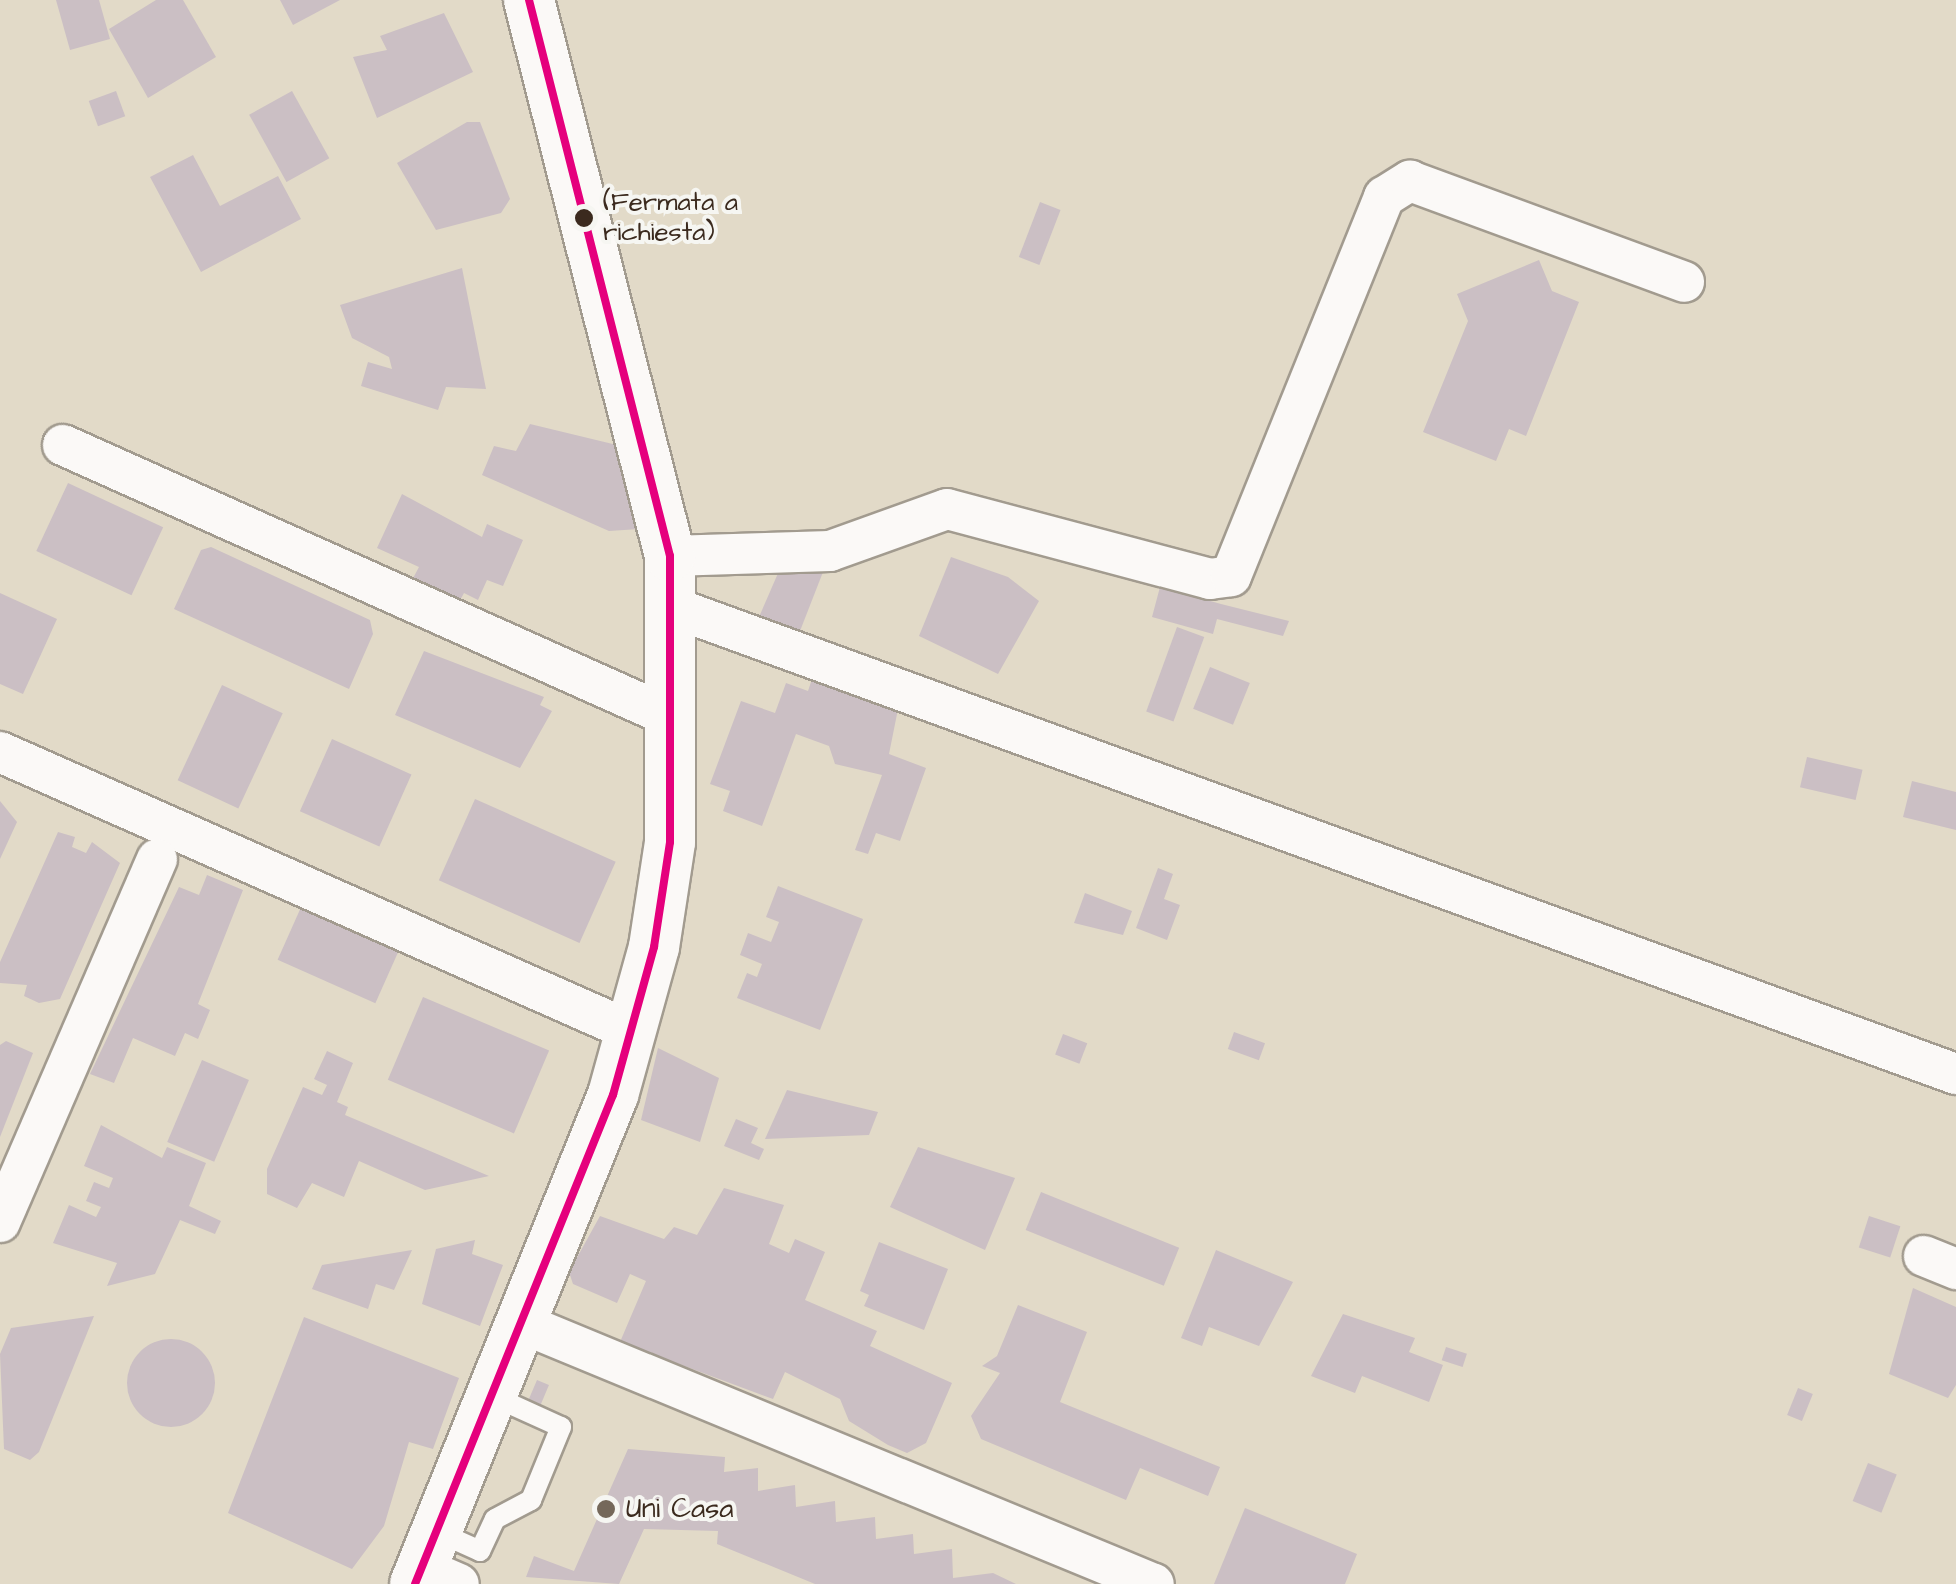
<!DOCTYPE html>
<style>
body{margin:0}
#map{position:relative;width:1956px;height:1584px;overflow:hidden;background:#e2dac8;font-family:"Architects Daughter",sans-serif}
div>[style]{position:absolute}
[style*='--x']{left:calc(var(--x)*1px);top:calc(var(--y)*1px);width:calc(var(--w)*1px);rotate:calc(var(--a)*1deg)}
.building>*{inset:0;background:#cbbfc4;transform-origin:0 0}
.round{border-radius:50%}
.roads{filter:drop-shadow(2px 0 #a29b8f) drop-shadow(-2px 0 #a29b8f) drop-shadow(0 2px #a29b8f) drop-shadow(0 -2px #a29b8f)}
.service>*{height:20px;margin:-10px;padding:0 10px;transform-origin:10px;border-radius:10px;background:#fbf9f7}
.minor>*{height:40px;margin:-20px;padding:0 20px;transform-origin:20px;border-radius:20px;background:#fbf9f7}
.tertiary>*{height:50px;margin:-25px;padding:0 25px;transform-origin:25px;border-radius:25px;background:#fbf9f7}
.bus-1>*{height:8px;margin:-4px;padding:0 4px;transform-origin:4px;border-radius:4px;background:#e5007d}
.dots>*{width:28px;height:28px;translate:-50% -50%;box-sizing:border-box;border:5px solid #f6f6f2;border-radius:50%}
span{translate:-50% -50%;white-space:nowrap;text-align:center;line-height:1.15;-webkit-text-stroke:8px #f6f6f2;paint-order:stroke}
.bus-label{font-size:26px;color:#3b2a1e}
.left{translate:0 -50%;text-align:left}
.poi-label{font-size:28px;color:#3b2a1e}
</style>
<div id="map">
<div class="building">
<div style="clip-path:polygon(56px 0,99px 0,110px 39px,70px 50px)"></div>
<div style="clip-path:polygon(156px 0,183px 0,216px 57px,148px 98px,109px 29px)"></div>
<div style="clip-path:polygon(280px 0,340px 0,293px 25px)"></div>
<div style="clip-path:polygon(444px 13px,473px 72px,377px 118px,353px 57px,387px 50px,380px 36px)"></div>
<div style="left:116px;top:91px;width:27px;height:29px;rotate:70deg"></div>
<div style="left:292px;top:91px;width:77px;height:49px;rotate:61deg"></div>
<div style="clip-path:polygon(467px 122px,480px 122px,510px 199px,501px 213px,436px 230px,397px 163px)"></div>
<div style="clip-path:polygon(193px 155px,220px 206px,278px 176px,301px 219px,201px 272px,150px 177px)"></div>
<div style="left:1040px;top:202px;width:22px;height:59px;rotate:21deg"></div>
<div style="clip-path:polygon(1539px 260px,1552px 291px,1579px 302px,1526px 436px,1509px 429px,1496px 461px,1423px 432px,1468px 321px,1457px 294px)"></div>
<div style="clip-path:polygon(462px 268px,486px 389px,446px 387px,438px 410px,361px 386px,368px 362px,392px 369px,389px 357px,352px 338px,340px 305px)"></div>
<div style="clip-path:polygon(530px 424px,621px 446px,639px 529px,609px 531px,482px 475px,494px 446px,516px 451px)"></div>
<div style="left:68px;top:483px;width:105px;height:75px;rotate:25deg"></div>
<div style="clip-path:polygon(402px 494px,482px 537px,487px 524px,523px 540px,503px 586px,487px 580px,478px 600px,464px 593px,458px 604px,411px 582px,419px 567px,377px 548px)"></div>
<div style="clip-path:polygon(211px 547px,370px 620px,373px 634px,349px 689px,174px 609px,201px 550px)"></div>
<div style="clip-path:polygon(951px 557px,1008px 577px,1039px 601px,998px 674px,919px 636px)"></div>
<div style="clip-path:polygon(779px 571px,823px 572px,800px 631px,759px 617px)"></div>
<div style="clip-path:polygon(1160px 587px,1221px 604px,1289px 621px,1283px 636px,1217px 619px,1213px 634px,1152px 617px)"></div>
<div style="clip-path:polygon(0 593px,57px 619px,23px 694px,0 684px)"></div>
<div style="left:1177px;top:627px;width:29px;height:90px;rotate:20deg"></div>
<div style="clip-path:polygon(424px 651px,544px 697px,540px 705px,552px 711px,520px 768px,395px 715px)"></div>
<div style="left:1210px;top:667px;width:43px;height:45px;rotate:22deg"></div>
<div style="clip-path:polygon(812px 679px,898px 709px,889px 754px,926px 768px,900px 841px,876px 833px,868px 854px,855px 850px,882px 775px,835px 764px,829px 746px,796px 734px,762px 826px,723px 811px,730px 791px,710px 784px,741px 701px,775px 713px,786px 683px,808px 691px)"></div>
<div style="left:222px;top:685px;width:67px;height:105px;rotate:25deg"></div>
<div style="left:332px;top:739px;width:87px;height:79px;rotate:24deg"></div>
<div style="left:1807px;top:757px;width:57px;height:31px;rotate:13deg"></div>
<div style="clip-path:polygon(1912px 781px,1956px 792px,1956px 830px,1903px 817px)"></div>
<div style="left:475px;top:799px;width:154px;height:89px;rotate:24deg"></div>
<div style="clip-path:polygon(0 801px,17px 822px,0 859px)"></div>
<div style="clip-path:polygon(58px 832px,75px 837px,72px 847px,86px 853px,92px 842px,120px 863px,60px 999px,39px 1003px,24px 996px,27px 985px,0 983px,0 962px)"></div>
<div style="clip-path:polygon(1158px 868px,1173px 874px,1164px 899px,1180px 905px,1167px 940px,1136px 928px)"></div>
<div style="clip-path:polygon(207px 875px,243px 890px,198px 1004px,210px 1010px,198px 1039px,185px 1033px,175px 1056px,133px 1038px,114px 1083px,90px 1074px,179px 887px,199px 895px)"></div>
<div style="clip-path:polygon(778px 886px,863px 919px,820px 1030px,737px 998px,747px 973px,757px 977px,762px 964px,740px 955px,748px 933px,771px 942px,779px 922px,766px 917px)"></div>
<div style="clip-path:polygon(1085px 893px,1132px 911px,1123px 935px,1074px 923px)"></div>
<div style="left:302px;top:905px;width:107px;height:60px;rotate:24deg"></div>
<div style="left:423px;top:997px;width:137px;height:90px;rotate:23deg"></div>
<div style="left:1234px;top:1032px;width:33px;height:18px;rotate:20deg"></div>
<div style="left:1063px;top:1034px;width:26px;height:22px;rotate:21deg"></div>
<div style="clip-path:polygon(6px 1041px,33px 1053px,0 1137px,0 1045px)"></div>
<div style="clip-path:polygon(658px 1048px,719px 1078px,700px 1142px,641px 1120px)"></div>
<div style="clip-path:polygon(327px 1051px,353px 1063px,337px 1102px,348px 1107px,345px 1115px,489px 1176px,425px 1190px,359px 1161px,344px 1197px,312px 1183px,297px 1208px,267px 1194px,267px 1169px,303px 1087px,322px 1095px,327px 1085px,314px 1079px)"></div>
<div style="left:202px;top:1060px;width:51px;height:89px;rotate:23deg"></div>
<div style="clip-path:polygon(787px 1090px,878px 1112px,869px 1135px,765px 1139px)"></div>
<div style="clip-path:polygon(736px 1119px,758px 1128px,751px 1143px,764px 1149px,759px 1160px,724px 1146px)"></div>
<div style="clip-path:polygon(101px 1125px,162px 1158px,167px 1147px,206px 1163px,189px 1206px,221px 1221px,215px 1234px,180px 1220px,155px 1274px,107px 1286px,117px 1263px,53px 1243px,69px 1205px,96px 1217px,101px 1207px,86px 1201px,94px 1182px,109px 1188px,113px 1178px,84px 1166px)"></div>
<div style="clip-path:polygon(918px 1147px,1015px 1178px,985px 1250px,890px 1207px)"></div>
<div style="clip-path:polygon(724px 1188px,784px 1205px,769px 1244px,789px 1253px,795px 1239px,825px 1252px,805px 1300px,877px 1331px,870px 1346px,952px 1383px,926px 1443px,907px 1453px,888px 1445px,849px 1421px,840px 1399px,785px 1372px,773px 1399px,620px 1342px,646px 1281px,630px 1274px,617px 1303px,573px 1284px,569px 1272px,600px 1216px,664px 1239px,674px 1227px,697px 1235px)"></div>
<div style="left:1041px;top:1192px;width:149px;height:41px;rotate:22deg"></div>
<div style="left:1869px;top:1216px;width:33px;height:33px;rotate:18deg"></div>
<div style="clip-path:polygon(475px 1240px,472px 1254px,503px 1265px,480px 1326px,422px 1304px,436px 1249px)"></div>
<div style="clip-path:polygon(879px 1242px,948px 1269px,924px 1330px,864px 1306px,869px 1295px,860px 1291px)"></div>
<div style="clip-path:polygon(412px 1250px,394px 1290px,376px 1284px,368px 1309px,312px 1289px,322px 1265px)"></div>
<div style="clip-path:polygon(1216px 1250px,1293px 1282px,1259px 1346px,1209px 1327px,1202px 1346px,1181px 1338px)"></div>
<div style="clip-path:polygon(1913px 1288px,1956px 1307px,1956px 1385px,1948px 1398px,1889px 1374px)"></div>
<div style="clip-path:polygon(1018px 1305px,1087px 1332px,1060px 1402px,1220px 1467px,1208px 1496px,1140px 1468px,1126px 1500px,981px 1439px,971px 1416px,1000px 1373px,982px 1366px,997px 1356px)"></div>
<div style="clip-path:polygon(1343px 1314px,1415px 1338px,1409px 1352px,1443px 1365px,1429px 1402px,1362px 1376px,1355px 1393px,1311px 1376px)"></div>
<div style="clip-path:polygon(94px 1316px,39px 1452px,30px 1460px,4px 1449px,0 1354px,11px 1328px)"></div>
<div style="clip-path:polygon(304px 1317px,459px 1378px,433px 1449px,409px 1442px,384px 1526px,352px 1569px,228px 1513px)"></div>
<div class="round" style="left:127px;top:1339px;width:88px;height:88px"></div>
<div style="left:1446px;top:1347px;width:22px;height:14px;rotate:18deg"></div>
<div style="left:537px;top:1380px;width:13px;height:21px;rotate:23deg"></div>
<div style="left:1798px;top:1388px;width:16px;height:29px;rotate:22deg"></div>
<div style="clip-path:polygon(628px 1449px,725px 1457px,724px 1472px,758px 1468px,758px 1491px,795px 1485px,796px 1507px,835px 1501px,836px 1522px,875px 1517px,876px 1539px,913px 1534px,914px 1554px,952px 1549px,953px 1578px,993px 1573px,1016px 1584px,815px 1584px,717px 1544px,718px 1531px,644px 1529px,619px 1584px,526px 1577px,534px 1556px,574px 1571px)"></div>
<div style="left:1868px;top:1463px;width:31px;height:41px;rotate:22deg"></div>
<div style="clip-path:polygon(1245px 1508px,1357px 1554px,1345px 1584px,1214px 1584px)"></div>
</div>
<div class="roads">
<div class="service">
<div style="--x:438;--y:1532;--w:46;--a:24.3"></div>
<div style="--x:480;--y:1551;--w:35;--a:-65"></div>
<div style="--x:495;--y:1519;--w:41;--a:-27.8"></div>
<div style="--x:531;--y:1500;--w:79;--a:-67.7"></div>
<div style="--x:561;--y:1427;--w:70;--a:-155.6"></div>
</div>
<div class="minor">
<div style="--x:63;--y:445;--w:668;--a:24.11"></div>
<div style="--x:670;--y:556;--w:160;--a:-1.8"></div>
<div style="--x:830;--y:551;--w:124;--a:-19.7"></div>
<div style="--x:947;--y:509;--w:272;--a:14.9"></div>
<div style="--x:1210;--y:579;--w:21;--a:-8"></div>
<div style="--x:1231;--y:576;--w:409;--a:-68"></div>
<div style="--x:1384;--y:197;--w:31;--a:-32"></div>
<div style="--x:1410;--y:181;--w:292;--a:20.2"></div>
<div style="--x:672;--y:607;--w:1366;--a:19.99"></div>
<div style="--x:0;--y:752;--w:692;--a:23.86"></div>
<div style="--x:0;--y:1222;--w:395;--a:-66.6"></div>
<div style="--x:1924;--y:1256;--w:35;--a:22"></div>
<div style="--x:526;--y:1325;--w:679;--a:22.41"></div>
<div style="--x:422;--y:1568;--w:40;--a:23.4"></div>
</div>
<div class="tertiary">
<div style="--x:415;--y:1584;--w:528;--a:-67.96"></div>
<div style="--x:613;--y:1095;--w:154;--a:-74.5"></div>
<div style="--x:654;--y:947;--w:106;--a:-81.3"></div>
<div style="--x:670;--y:842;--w:286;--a:-90"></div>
<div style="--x:670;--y:556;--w:574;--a:-104.23"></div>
</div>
</div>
<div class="bus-1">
<div style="--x:415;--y:1584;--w:528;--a:-67.96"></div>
<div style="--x:613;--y:1095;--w:154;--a:-74.5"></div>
<div style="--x:654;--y:947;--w:106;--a:-81.3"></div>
<div style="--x:670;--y:842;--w:286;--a:-90"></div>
<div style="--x:670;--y:556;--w:574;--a:-104.23"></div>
</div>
<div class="dots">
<div style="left:584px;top:218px;background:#3b2a1e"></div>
<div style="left:606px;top:1509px;background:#75685a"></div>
</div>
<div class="bus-label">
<span class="left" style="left:603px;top:218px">(Fermata a<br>richiesta)</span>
</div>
<div class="poi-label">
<span class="left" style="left:626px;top:1509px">Uni Casa</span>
</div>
</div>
